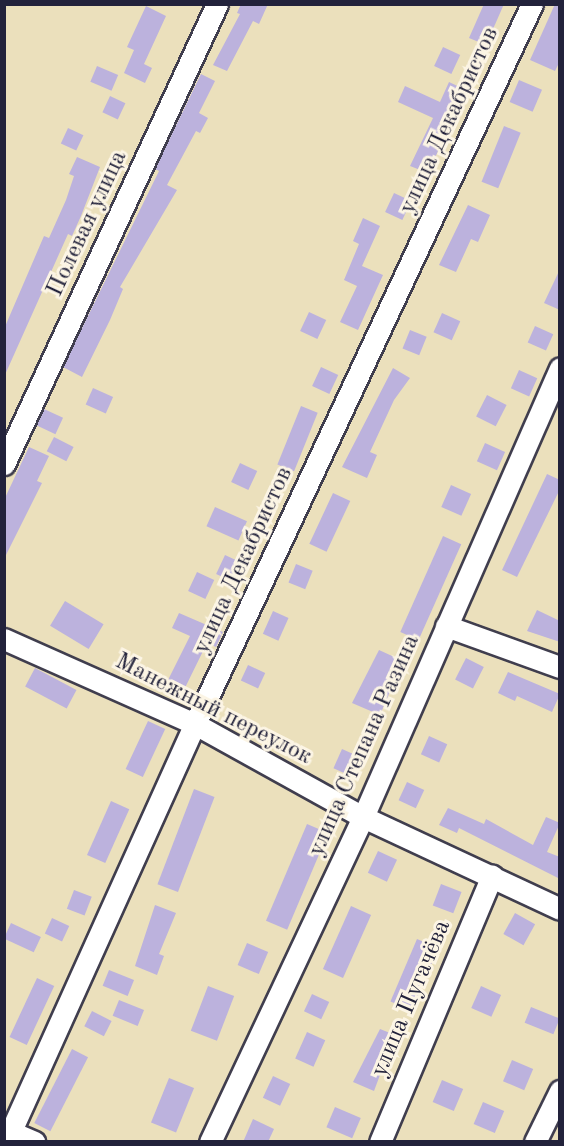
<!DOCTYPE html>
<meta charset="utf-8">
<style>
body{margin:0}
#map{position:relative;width:564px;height:1146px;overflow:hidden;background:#ebe0bc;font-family:"Old Standard TT",serif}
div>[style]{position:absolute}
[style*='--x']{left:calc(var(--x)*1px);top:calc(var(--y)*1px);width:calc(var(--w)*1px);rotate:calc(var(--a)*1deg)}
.building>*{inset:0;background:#bcb2dd;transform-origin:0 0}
.roads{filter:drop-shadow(2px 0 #403e4e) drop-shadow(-2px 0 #403e4e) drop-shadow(0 2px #403e4e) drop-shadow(0 -2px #403e4e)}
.minor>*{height:21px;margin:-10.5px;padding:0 10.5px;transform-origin:10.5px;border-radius:10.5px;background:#fff}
span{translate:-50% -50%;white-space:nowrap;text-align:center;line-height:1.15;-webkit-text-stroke:6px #fcf5e5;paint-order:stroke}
.street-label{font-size:24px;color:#22223b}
.frame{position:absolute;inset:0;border:6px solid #22223b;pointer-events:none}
</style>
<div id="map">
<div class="building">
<div style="clip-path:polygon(241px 4px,268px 4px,259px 24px,253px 21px,227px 71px,213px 65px,240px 14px,237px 13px)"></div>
<div style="clip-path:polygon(484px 4px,504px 4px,486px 45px,469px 38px)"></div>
<div style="clip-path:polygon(555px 4px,560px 4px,560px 61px,555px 71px,530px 60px)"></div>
<div style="clip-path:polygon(146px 6px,166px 16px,144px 64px,152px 68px,145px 83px,124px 73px,134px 50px,127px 47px)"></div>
<div style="left:443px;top:47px;width:19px;height:21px;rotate:25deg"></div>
<div style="left:97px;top:66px;width:23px;height:17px;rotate:23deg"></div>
<div style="clip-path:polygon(201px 74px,215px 81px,199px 113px,208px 118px,200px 133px,196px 131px,167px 185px,177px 190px,120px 287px,123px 289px,110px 320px,82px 377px,63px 367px,159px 171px,155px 169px)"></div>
<div style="left:519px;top:80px;width:25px;height:24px;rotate:23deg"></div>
<div style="clip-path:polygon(449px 82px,466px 90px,428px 173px,410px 166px,433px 118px,398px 102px,405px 86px,440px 102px)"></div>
<div style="left:110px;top:96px;width:17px;height:18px;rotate:25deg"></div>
<div style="left:504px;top:126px;width:18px;height:60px;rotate:22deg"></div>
<div style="left:68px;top:128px;width:17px;height:17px;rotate:25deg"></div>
<div style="clip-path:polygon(77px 157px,100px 167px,81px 216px,72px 236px,68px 234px,4px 377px,4px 329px,44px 236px,49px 238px,66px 200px,74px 176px,69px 174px)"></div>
<div style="left:394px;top:193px;width:19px;height:21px;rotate:25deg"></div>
<div style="clip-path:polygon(468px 205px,490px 215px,478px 242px,471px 239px,456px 272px,439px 265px)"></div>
<div style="clip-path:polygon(363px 218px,380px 226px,362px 266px,383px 275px,358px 330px,340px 322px,357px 286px,344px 280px,359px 244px,353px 241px)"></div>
<div style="clip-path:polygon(560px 269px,560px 310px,544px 303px)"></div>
<div style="left:309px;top:312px;width:19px;height:21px;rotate:25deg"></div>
<div style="left:442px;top:313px;width:20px;height:21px;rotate:24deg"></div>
<div style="left:535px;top:326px;width:20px;height:18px;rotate:24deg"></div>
<div style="left:410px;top:330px;width:18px;height:20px;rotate:22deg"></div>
<div style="left:321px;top:367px;width:19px;height:21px;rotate:25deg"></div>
<div style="clip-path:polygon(393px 368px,410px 378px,394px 400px,370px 452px,377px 455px,367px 478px,342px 467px)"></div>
<div style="left:519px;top:370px;width:20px;height:20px;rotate:24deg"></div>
<div style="left:93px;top:388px;width:22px;height:18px;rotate:24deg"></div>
<div style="left:487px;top:395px;width:22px;height:24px;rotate:27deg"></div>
<div style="left:301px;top:406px;width:18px;height:63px;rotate:22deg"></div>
<div style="left:44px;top:409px;width:21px;height:18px;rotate:25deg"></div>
<div style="left:54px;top:437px;width:22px;height:16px;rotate:27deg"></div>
<div style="left:485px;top:443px;width:22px;height:20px;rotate:24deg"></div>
<div style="clip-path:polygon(29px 447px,49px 456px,37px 481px,42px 483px,4px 559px,4px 500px)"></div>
<div style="left:240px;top:463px;width:19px;height:21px;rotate:25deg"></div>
<div style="clip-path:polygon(547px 474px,560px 480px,560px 489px,517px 577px,502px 570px)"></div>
<div style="left:451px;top:485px;width:22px;height:24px;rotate:24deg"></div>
<div style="left:333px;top:493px;width:19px;height:56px;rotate:25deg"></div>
<div style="left:215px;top:507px;width:35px;height:21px;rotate:24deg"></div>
<div style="left:443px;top:536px;width:20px;height:105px;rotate:24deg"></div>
<div style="left:225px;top:555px;width:19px;height:21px;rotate:25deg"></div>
<div style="left:296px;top:564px;width:18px;height:20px;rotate:22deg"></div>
<div style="left:197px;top:572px;width:19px;height:21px;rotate:25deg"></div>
<div style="left:65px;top:601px;width:45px;height:29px;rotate:31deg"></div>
<div style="clip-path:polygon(537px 610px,560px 621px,560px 642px,527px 631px)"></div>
<div style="left:273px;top:611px;width:17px;height:25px;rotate:24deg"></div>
<div style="clip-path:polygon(179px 613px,223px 632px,216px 647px,207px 643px,180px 698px,163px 690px,190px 636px,172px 628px)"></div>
<div style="clip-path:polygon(379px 650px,403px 661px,380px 715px,352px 703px)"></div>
<div style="left:466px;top:658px;width:20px;height:24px;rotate:27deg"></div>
<div style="left:248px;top:665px;width:19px;height:17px;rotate:25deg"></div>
<div style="left:35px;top:668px;width:47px;height:21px;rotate:28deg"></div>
<div style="clip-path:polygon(508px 672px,560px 694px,552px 712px,517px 696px,515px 701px,498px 693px)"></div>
<div style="left:148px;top:721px;width:19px;height:53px;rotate:25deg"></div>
<div style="left:429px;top:736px;width:20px;height:20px;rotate:24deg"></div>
<div style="left:342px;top:749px;width:22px;height:21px;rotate:24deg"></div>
<div style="left:407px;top:782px;width:19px;height:20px;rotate:25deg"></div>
<div style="left:194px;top:789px;width:22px;height:102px;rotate:21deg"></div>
<div style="left:111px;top:801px;width:20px;height:59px;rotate:24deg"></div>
<div style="clip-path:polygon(448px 808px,484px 824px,486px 819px,533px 845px,546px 817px,560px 823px,547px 852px,560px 857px,560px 879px,459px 828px,457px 833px,439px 825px)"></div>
<div style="left:307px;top:824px;width:23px;height:105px;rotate:23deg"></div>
<div style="left:378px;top:851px;width:21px;height:24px;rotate:25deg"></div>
<div style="left:441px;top:884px;width:22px;height:23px;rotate:21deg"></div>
<div style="left:74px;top:890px;width:19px;height:20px;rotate:21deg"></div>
<div style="clip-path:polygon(155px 905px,176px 913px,159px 954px,164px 956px,157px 975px,135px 966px)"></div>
<div style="left:351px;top:906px;width:22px;height:69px;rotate:24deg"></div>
<div style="left:515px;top:913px;width:23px;height:24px;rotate:29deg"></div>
<div style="left:52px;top:918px;width:19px;height:17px;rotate:25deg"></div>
<div style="left:11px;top:923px;width:33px;height:17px;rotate:25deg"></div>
<div style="left:417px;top:939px;width:23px;height:68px;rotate:23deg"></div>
<div style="left:247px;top:943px;width:23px;height:24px;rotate:23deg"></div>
<div style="left:109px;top:970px;width:27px;height:17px;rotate:22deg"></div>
<div style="left:37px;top:978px;width:19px;height:65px;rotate:25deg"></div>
<div style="left:208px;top:986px;width:28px;height:48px;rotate:21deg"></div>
<div style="left:481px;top:986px;width:22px;height:24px;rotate:24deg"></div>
<div style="left:312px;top:994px;width:19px;height:19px;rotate:25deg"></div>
<div style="left:119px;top:1000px;width:27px;height:17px;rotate:22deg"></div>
<div style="left:531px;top:1007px;width:31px;height:17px;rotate:22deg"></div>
<div style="left:92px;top:1011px;width:22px;height:17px;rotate:27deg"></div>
<div style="clip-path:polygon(380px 1029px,395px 1035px,374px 1091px,353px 1082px)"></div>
<div style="left:307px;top:1032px;width:20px;height:29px;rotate:24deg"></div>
<div style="left:72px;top:1049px;width:18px;height:83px;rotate:27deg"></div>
<div style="left:512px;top:1060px;width:23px;height:23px;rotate:23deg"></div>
<div style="left:273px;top:1076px;width:19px;height:24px;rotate:25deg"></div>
<div style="left:169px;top:1078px;width:27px;height:48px;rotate:22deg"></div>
<div style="left:442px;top:1080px;width:23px;height:24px;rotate:23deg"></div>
<div style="left:483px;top:1102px;width:23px;height:24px;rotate:23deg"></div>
<div style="left:335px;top:1107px;width:28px;height:22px;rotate:23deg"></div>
<div style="clip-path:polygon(253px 1119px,274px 1129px,268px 1142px,243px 1142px)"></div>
</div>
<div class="roads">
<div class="minor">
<div style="--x:4;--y:464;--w:507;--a:-65.15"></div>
<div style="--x:446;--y:626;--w:121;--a:19.8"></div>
<div style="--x:4;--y:639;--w:209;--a:24"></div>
<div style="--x:195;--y:724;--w:192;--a:29"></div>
<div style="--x:363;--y:817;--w:217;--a:25"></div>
<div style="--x:4;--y:1129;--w:33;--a:23"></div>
<div style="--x:6;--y:1142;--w:459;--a:-65.7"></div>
<div style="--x:195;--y:724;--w:795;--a:-64.92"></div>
<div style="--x:210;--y:1142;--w:359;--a:-64.8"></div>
<div style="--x:363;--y:817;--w:490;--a:-66.3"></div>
<div style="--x:380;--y:1142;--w:289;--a:-67.2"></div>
<div style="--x:535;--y:1142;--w:57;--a:-63.9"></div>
</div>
</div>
<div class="street-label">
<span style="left:450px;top:121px;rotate:-65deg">улица Декабристов</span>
<span style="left:88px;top:224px;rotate:-65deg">Полевая улица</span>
<span style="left:244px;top:561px;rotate:-65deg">улица Декабристов</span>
<span style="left:213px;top:710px;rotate:27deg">Манежный переулок</span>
<span style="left:365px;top:746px;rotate:-66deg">улица Степана Разина</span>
<span style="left:412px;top:999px;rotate:-67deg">улица Пугачёва</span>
</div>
<div class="frame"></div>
</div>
